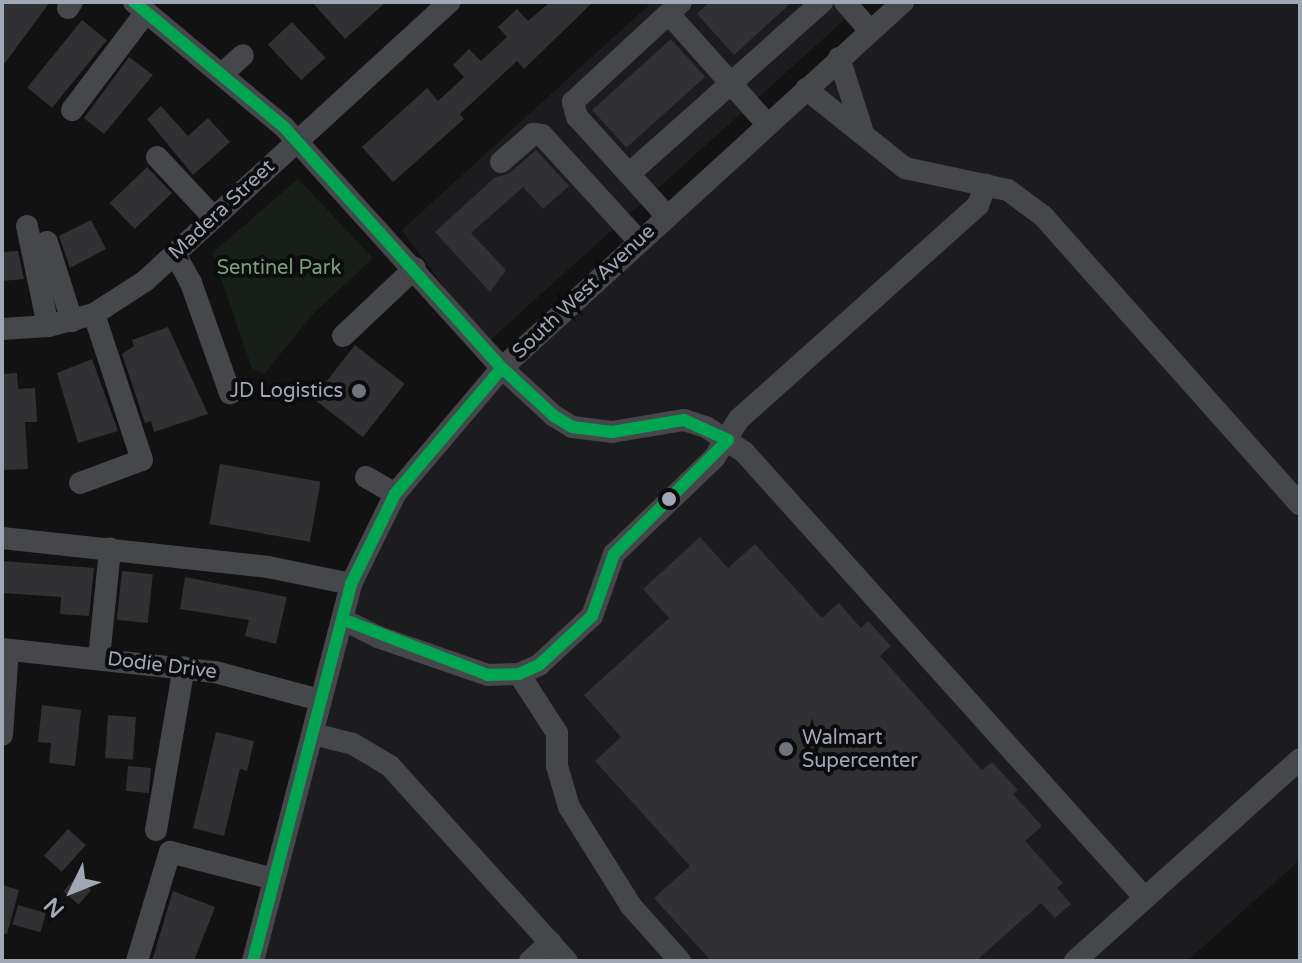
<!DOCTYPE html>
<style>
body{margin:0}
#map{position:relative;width:1302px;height:963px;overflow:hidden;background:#121212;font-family:"Varela Round",sans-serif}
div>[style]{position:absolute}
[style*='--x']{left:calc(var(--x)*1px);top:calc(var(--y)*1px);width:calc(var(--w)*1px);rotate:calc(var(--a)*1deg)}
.built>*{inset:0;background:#1c1c1e}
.green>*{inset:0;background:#181f19}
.building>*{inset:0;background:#313133;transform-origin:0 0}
.minor>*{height:22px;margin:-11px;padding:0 11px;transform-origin:11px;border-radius:11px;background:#46474b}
.bus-1>*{height:12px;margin:-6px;padding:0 6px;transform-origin:6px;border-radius:6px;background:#00a651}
.dots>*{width:22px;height:22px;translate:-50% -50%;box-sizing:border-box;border:4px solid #0c0c0e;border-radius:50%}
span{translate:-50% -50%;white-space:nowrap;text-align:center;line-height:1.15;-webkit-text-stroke:8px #0c0c0e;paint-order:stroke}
.street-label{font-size:20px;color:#a1a8b5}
.park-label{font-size:20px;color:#76a278}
.poi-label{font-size:20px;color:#a1a8b5}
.right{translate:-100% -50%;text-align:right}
.left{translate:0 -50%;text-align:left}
.frame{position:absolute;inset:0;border:4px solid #a1a8b5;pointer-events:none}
.north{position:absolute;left:32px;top:851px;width:80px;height:80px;-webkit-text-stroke:6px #0c0c0e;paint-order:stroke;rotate:227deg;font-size:22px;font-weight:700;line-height:32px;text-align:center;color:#a1a8b5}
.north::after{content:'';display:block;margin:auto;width:28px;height:36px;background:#a1a8b5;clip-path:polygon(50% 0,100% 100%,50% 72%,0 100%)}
</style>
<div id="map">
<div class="built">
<div style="clip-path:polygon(652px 2px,864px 2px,486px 344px,402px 230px)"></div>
<div style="clip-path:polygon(907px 2px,1300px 2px,1300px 860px,1187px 961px,255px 961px,353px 583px,429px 451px)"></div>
</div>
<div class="green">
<div style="clip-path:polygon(298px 179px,373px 258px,313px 314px,264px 374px,252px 368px,212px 253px)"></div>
</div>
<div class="building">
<div style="clip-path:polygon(2px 2px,50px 2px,2px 67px)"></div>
<div style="clip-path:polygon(312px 2px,386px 2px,345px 39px)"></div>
<div style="clip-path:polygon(550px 2px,593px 2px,524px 69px,517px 61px,460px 114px,464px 119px,393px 182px,362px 147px,427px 88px,438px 101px,464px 77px,453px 65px,469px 49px,481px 61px,507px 37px,498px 27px,517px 9px,528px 21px)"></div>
<div style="clip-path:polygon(709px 2px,792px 2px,734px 55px,697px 14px)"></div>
<div style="left:82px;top:20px;width:32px;height:87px;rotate:39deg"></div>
<div style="left:292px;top:22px;width:49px;height:33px;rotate:47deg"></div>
<div style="left:671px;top:39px;width:51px;height:106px;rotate:48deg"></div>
<div style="clip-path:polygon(129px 57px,153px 75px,104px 134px,84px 118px)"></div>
<div style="clip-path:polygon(161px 106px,188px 136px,208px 118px,230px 142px,193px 175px,147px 119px)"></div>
<div style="clip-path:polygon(536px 150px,569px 186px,543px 209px,523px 187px,471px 233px,506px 270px,490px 292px,435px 232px,494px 178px,510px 173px)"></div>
<div style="left:147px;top:167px;width:36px;height:52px;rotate:46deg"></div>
<div style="clip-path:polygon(91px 220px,106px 249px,70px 268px,59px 236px)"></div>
<div style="clip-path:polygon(18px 251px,24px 279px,2px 281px,2px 252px)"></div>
<div style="clip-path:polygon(168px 327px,208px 414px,154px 432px,151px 421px,145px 423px,122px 354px,134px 346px,132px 340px)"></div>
<div style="left:355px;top:345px;width:63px;height:68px;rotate:38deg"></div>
<div style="clip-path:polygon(92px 359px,118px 431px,78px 443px,57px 373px)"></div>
<div style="clip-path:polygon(17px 373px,18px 389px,35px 388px,37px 422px,25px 422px,28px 469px,2px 470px,2px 374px)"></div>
<div style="left:220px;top:464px;width:102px;height:61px;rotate:10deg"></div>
<div style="clip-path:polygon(700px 537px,728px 568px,755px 544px,822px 618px,839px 603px,861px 628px,868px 621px,891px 646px,880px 656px,982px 770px,992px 762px,1018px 790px,1013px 794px,1042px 826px,1025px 841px,1063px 883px,1057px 888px,1071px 904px,1055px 918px,1041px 903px,976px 961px,711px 961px,654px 898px,690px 866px,595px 761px,621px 737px,584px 695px,669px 618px,643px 589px)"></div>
<div style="clip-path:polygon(2px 561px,94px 568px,89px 616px,60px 614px,61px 597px,2px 593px)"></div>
<div style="left:122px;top:571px;width:31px;height:49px;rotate:6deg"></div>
<div style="clip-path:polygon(185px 577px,287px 597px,276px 644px,245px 636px,249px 620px,180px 609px)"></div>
<div style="clip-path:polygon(42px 705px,81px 710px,75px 766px,49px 763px,51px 743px,38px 742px)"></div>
<div style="left:108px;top:715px;width:28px;height:43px;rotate:4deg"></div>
<div style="clip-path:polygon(216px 732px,254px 741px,247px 771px,240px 769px,224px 836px,193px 828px)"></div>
<div style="left:128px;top:766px;width:23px;height:25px;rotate:5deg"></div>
<div style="left:68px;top:829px;width:24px;height:36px;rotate:42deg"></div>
<div style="left:76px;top:877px;width:20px;height:19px;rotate:41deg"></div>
<div style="clip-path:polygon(2px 885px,19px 890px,7px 934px,2px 934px)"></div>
<div style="clip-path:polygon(173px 891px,215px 907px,194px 961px,152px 961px)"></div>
<div style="left:18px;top:905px;width:29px;height:20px;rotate:16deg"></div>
</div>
<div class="minor">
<div style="--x:134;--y:2;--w:195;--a:39.8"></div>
<div style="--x:284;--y:127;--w:325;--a:47.9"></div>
<div style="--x:502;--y:368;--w:71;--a:42.7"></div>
<div style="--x:554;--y:416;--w:21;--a:31"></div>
<div style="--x:572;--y:427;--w:40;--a:7.1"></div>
<div style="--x:612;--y:432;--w:73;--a:-9.5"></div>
<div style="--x:684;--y:420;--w:23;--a:18"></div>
<div style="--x:706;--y:427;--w:45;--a:33.3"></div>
<div style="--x:744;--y:452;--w:598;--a:48.05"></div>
<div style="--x:845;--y:2;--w:38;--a:49"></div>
<div style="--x:68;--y:8;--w:7;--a:-56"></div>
<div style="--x:669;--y:14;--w:147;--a:48.3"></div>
<div style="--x:839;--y:58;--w:75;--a:72.1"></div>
<div style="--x:222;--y:74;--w:28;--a:-42"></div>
<div style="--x:806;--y:89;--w:127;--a:38.6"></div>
<div style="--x:905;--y:168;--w:105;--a:12.1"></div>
<div style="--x:1008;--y:190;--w:44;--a:36.6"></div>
<div style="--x:1043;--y:216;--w:386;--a:48.3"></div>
<div style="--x:72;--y:110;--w:123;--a:-52.9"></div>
<div style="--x:157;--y:157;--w:83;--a:46.9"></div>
<div style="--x:501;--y:162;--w:43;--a:-41.2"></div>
<div style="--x:533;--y:134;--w:9;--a:6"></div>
<div style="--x:542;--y:135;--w:142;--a:47.6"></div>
<div style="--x:629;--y:174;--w:259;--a:-41.7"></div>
<div style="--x:666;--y:215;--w:132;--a:-132.2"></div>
<div style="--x:577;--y:117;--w:16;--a:-105"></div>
<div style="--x:573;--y:102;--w:147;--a:-42.8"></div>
<div style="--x:27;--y:226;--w:102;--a:78.1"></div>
<div style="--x:47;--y:242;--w:83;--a:72.4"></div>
<div style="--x:175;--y:254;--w:33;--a:61"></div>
<div style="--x:191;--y:283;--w:117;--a:70.5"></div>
<div style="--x:2;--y:329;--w:46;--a:-3.7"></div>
<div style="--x:48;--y:326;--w:48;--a:-14.6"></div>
<div style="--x:94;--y:314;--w:61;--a:-32.9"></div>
<div style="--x:145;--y:281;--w:413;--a:-42.5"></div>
<div style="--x:343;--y:336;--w:99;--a:-43.4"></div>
<div style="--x:366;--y:477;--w:34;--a:30"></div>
<div style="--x:80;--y:483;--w:66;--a:-20.4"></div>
<div style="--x:142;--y:460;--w:154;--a:-108.2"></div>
<div style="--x:2;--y:538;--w:268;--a:6.2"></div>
<div style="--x:268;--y:567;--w:85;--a:11.6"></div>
<div style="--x:342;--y:619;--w:40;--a:26.6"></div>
<div style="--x:378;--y:637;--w:116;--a:19.1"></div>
<div style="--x:488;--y:675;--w:31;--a:-2"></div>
<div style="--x:519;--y:674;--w:22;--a:-24"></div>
<div style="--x:539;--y:665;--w:72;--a:-42.8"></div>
<div style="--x:592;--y:616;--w:66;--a:-70.5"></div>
<div style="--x:614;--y:554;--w:139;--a:-43.8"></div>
<div style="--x:714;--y:458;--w:46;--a:-57.3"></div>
<div style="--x:739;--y:419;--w:321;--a:-41.8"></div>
<div style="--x:978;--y:205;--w:22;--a:-69"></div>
<div style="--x:2;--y:649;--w:214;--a:6.2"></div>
<div style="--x:215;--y:672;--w:109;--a:14.9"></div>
<div style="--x:99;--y:658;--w:110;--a:-84.2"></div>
<div style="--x:519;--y:674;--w:70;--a:57.2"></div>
<div style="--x:557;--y:733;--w:33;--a:90"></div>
<div style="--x:557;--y:766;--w:43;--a:73.7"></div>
<div style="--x:569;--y:807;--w:117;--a:57.9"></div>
<div style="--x:631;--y:906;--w:74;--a:48.3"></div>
<div style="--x:313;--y:734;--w:41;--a:14"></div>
<div style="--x:353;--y:744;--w:43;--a:30.7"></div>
<div style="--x:390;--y:766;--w:263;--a:47.8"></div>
<div style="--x:2;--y:735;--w:85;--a:-86"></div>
<div style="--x:156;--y:830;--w:165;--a:-80.3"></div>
<div style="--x:137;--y:961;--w:114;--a:-73.2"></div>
<div style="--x:170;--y:852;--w:107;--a:14.6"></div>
<div style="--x:253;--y:961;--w:390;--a:-75.4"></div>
<div style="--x:351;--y:584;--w:100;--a:-63.9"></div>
<div style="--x:395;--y:494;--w:165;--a:-49.7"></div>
<div style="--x:502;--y:368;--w:543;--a:-42.39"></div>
<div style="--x:530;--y:961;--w:28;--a:-42"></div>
<div style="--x:1075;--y:961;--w:302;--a:-41.9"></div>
</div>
<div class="bus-1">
<div style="--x:134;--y:2;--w:195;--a:39.8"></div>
<div style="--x:284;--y:127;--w:325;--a:47.9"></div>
<div style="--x:502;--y:368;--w:71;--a:42.7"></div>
<div style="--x:554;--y:416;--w:21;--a:31"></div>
<div style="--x:572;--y:427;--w:40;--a:7.1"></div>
<div style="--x:612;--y:432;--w:73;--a:-9.5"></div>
<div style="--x:684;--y:420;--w:48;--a:24.4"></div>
<div style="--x:728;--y:440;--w:161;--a:135"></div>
<div style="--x:614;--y:554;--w:66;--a:109.5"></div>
<div style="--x:592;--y:616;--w:72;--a:137.2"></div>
<div style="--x:539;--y:665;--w:22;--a:156"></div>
<div style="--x:519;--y:674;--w:31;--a:178"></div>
<div style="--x:488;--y:675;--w:156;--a:-159"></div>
<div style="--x:253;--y:961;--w:390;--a:-75.4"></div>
<div style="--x:351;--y:584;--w:100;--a:-63.9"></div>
<div style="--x:395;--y:494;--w:165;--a:-49.7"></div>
</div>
<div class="dots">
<div style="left:359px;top:391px;background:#6f747c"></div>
<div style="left:669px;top:499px;background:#a1a8b5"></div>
<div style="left:786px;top:749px;background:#6f747c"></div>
</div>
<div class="street-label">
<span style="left:222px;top:210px;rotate:-43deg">Madera Street</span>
<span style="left:584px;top:292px;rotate:-43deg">South West Avenue</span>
<span style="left:162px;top:666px;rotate:7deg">Dodie Drive</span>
</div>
<div class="park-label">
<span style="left:279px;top:268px">Sentinel Park</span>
</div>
<div class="poi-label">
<span class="right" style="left:343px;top:391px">JD Logistics</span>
<span class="left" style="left:802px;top:750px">Walmart<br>Supercenter</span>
</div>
<div class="frame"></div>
<div class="north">N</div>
</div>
